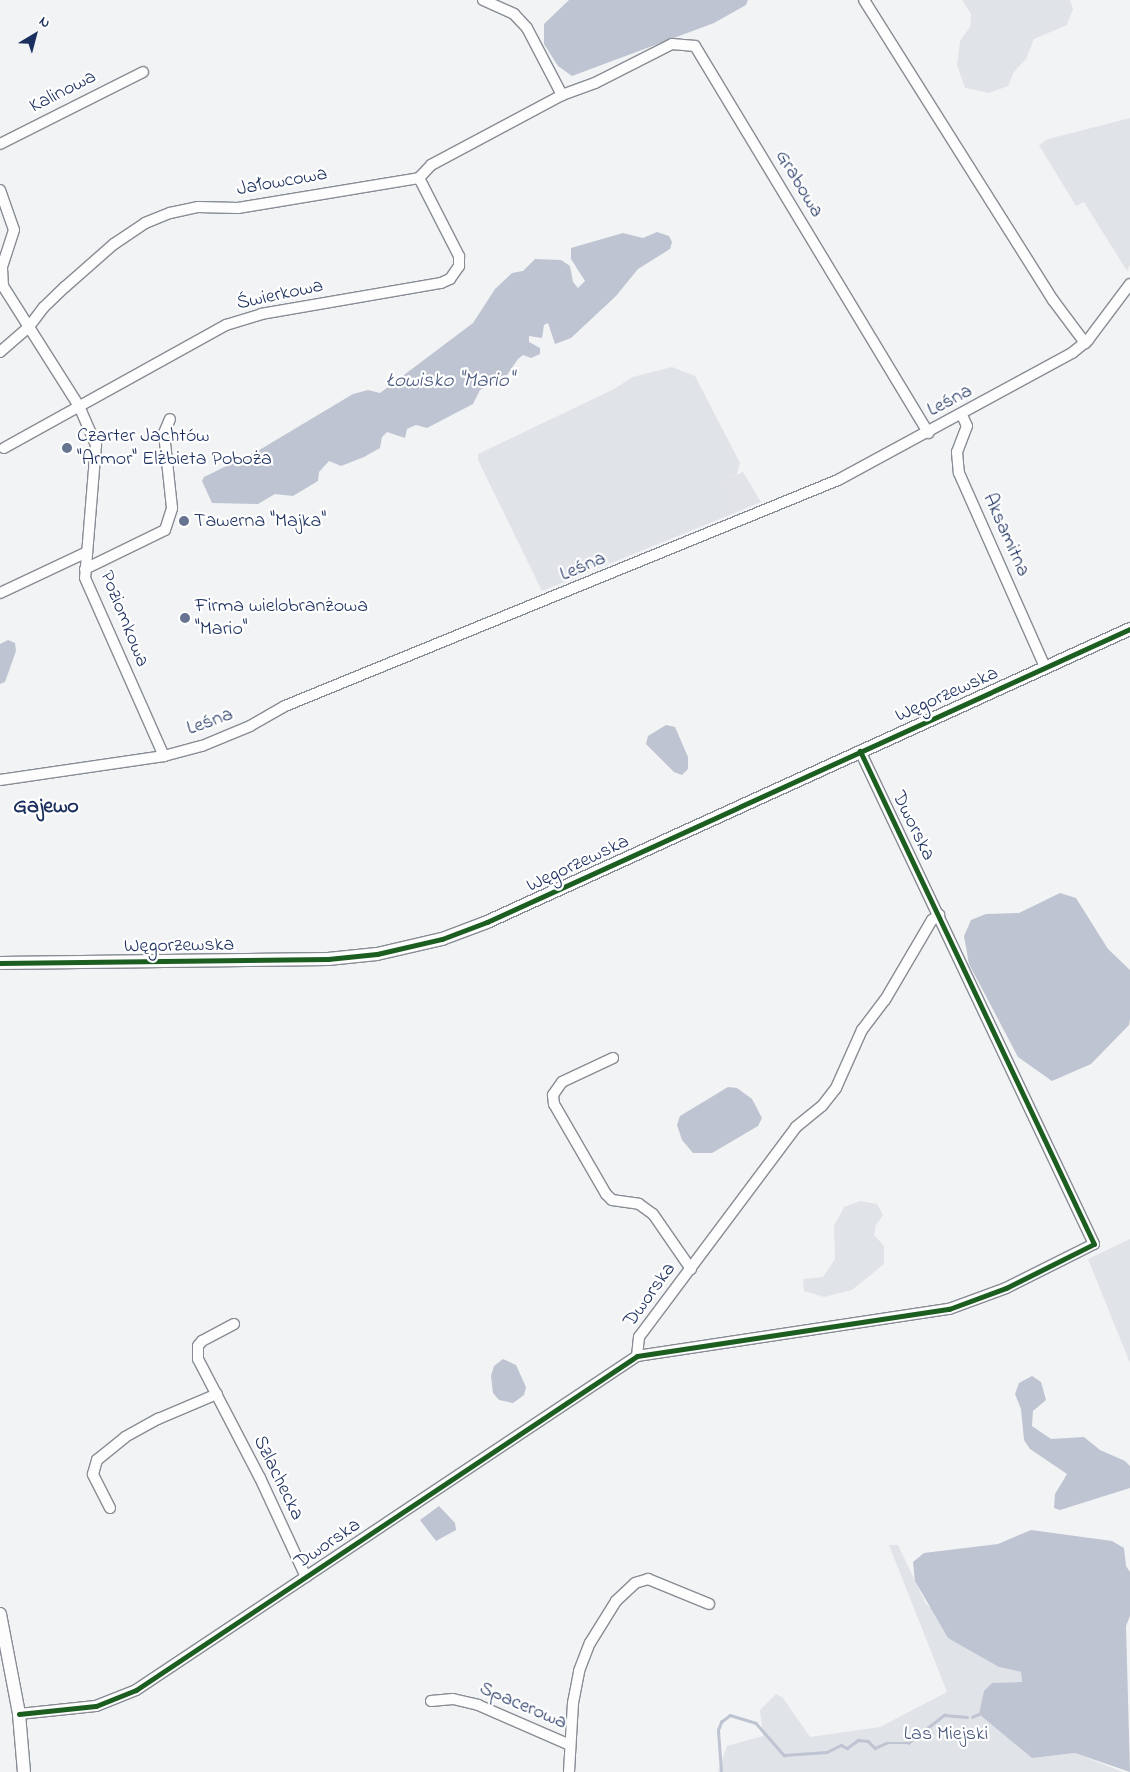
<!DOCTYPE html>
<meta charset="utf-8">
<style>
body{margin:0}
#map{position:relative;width:1130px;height:1772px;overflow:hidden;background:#f2f3f4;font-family:"Indie Flower",sans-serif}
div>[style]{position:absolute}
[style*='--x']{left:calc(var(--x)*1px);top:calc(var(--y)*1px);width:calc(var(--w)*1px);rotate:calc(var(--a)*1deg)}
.built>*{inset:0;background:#e1e3e8}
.green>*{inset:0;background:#e0e3e8}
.water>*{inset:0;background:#bec4d1}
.stream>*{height:2.5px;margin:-1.25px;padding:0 1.25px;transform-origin:1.25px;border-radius:1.25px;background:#bec4d1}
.roads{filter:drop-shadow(1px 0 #888c95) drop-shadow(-1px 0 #888c95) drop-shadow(0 1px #888c95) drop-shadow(0 -1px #888c95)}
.minor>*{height:10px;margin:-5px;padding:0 5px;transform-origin:5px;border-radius:5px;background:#fdfdfd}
.major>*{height:12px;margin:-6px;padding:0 6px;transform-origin:6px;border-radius:6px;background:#fdfdfd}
.cycleway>*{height:5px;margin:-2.5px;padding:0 2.5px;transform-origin:2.5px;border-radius:2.5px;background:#1b5e20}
.dots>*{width:14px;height:14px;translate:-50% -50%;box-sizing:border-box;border:2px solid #fff;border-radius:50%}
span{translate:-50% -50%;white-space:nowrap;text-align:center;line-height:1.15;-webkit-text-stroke:4.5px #fff;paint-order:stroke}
.street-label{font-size:20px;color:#1b2f5e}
.poi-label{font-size:20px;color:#1b2f5e}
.left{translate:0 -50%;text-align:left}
.park-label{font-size:20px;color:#49597e}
.water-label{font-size:21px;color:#4c5c81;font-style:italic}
.quarter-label{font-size:22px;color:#1b2f5e;font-weight:700}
.north{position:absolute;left:10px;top:10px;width:50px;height:50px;-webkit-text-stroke:4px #fff;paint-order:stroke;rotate:37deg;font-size:14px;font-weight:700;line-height:20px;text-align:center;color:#1b2f5e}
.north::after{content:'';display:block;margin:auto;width:18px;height:22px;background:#1b2f5e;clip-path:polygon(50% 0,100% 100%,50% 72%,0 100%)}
</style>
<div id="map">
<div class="built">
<div style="clip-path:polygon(743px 472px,761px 502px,737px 512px,722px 480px)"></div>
</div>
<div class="green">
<div style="clip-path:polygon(962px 0,1070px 0,1073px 9px,1067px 25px,1034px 39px,1026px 59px,1014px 72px,1008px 86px,989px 93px,965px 88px,957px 65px,960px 41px,970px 27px,971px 14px)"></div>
<div style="clip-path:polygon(1130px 118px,1130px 265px,1127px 271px,1084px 202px,1076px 206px,1039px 145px,1048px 139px)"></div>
<div style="clip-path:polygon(672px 367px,695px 376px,740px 463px,737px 474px,722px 480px,737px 512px,542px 591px,478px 460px,478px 454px,614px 389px,633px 377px)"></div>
<div style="clip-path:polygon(860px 1201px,877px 1204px,883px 1215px,876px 1225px,874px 1235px,884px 1246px,884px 1264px,852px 1290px,824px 1297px,804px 1291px,803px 1279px,823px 1277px,835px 1259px,834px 1226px,844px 1207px)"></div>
<div style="clip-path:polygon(1130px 1239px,1130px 1363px,1088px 1259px)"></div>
<div style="clip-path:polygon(889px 1545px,898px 1545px,926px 1604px,985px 1657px,999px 1667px,1021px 1672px,1022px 1682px,1017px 1685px,992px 1683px,1032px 1758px,1075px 1753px,1123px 1772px,718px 1772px,727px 1746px,763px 1736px,760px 1710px,776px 1694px,783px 1698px,810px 1737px,880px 1727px,947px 1692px)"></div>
</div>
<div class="water">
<div style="clip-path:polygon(569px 0,748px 0,746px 5px,714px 23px,572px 76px,558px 66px,544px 44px,544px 24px)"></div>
<div style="clip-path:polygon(657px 232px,669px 236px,672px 242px,670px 249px,638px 269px,616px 296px,571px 338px,555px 344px,548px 323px,544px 325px,542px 338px,529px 336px,529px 342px,540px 348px,540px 354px,531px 358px,523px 355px,518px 359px,505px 378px,480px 390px,473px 404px,427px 428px,416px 425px,407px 429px,405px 438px,387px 432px,382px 437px,380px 448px,364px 457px,341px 466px,329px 461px,319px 472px,318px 481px,293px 496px,275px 494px,258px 504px,212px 503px,202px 481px,204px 477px,261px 449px,353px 394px,368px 390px,380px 393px,473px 323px,495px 289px,512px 273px,523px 271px,535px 259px,561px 260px,570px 266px,573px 282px,578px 288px,585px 281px,571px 259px,571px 248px,623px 233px,643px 238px)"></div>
<div style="clip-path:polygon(8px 640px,15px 643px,16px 651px,5px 682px,0 684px,0 644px)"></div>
<div style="clip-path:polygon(666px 725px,675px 727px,688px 757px,688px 769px,682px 775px,674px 772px,646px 744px,648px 736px)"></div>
<div style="clip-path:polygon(1060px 893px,1076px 898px,1108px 949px,1130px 970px,1130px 1019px,1129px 1025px,1091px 1064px,1052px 1081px,1018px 1057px,969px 964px,964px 936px,971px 920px,986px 914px,1019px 913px)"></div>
<div style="clip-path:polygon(728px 1087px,737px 1088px,752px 1099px,762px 1118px,758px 1126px,712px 1153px,693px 1153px,682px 1140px,677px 1125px,680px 1116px)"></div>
<div style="clip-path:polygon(503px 1359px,516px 1365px,526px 1387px,524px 1395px,513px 1403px,499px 1400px,493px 1393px,491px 1376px,494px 1366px)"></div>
<div style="clip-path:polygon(1032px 1376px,1041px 1382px,1046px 1400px,1033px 1411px,1032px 1426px,1051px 1439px,1084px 1437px,1100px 1450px,1125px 1461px,1130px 1466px,1130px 1488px,1060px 1510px,1054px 1508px,1055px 1494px,1067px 1474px,1030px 1449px,1024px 1440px,1021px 1409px,1015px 1394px,1019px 1383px)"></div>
<div style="clip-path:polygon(439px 1506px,455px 1523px,456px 1530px,436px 1541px,420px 1520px)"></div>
<div style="clip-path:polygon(1031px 1530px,1112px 1541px,1124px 1548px,1126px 1566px,1130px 1572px,1130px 1616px,1126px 1626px,1130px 1772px,1075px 1753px,1032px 1758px,979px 1714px,984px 1691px,992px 1683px,1022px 1682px,1021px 1672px,999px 1667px,948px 1638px,915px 1581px,913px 1562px,924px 1553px,998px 1544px)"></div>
</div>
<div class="stream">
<div style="--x:972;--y:1717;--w:8;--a:-23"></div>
<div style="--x:721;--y:1772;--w:42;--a:-94.1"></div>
<div style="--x:718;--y:1730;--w:9;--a:-69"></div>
<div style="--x:721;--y:1722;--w:11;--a:-38"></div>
<div style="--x:730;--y:1715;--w:27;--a:17"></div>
<div style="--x:756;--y:1723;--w:43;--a:48.8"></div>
<div style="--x:784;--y:1755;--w:43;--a:-4"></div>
<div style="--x:827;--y:1752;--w:16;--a:-27"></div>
<div style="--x:841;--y:1745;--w:7;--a:27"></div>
<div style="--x:847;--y:1748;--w:14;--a:-36"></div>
<div style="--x:858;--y:1740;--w:10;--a:6"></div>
<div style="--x:868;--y:1741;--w:10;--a:45"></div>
<div style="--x:875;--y:1748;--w:12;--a:-24"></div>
<div style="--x:886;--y:1743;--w:22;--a:0"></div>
<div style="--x:908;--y:1743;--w:46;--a:-37.9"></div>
<div style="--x:944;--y:1715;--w:23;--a:5"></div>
</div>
<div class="roads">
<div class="minor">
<div style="--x:483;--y:0;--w:34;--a:24"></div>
<div style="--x:514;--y:14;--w:19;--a:47"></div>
<div style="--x:527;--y:28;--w:76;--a:62.4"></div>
<div style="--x:864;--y:0;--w:355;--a:57.8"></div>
<div style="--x:1053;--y:300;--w:54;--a:53.3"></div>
<div style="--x:0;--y:144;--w:160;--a:-26.7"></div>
<div style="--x:0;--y:190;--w:42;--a:70.7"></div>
<div style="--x:14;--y:230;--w:40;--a:108"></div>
<div style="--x:2;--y:268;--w:18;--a:87"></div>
<div style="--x:3;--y:286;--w:142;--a:57.7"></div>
<div style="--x:79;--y:406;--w:43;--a:66.4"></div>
<div style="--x:96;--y:445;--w:133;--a:94.7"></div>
<div style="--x:85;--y:578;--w:195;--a:66.1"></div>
<div style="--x:0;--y:352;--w:37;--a:-41"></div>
<div style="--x:28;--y:328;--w:26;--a:-53"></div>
<div style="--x:44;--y:307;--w:29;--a:-44"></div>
<div style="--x:65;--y:287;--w:65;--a:-41.3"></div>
<div style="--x:114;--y:244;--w:37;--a:-34"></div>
<div style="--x:145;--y:223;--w:27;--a:-22"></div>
<div style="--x:170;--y:213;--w:29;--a:-12"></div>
<div style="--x:198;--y:207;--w:40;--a:1.4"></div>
<div style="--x:238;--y:208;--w:183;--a:-9.4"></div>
<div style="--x:419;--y:178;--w:18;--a:-47"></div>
<div style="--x:431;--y:165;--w:149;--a:-28.1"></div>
<div style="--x:562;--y:95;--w:35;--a:-20"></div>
<div style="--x:595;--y:83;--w:86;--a:-26.9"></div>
<div style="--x:672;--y:44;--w:23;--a:5"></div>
<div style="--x:695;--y:46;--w:452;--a:58.9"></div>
<div style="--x:962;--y:415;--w:12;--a:66"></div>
<div style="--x:967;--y:426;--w:28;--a:111"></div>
<div style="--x:957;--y:452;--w:21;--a:85"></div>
<div style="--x:959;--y:473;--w:212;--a:66.1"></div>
<div style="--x:4;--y:448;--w:254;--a:-29"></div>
<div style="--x:226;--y:325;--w:37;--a:-17"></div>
<div style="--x:261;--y:314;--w:183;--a:-9.8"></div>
<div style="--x:441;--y:283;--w:10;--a:-24"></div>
<div style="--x:450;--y:279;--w:16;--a:-55"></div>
<div style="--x:459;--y:266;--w:10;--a:-90"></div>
<div style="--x:459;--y:256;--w:88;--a:-117.1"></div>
<div style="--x:85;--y:569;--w:89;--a:-26"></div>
<div style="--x:165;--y:530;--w:23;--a:-72"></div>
<div style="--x:172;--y:508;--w:75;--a:-96.1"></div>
<div style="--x:164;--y:433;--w:15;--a:-67"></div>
<div style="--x:0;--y:593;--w:96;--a:-25.2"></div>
<div style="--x:0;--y:780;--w:166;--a:-8.3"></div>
<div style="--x:164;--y:756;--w:39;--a:-15"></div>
<div style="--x:202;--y:746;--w:52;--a:-22.6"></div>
<div style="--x:250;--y:726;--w:40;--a:-29.7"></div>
<div style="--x:285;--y:706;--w:597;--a:-22.23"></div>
<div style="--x:838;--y:480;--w:266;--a:-28.5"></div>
<div style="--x:1072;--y:353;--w:21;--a:-39"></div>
<div style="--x:1088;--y:340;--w:70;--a:-53.1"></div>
<div style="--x:613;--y:1058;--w:56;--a:154.8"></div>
<div style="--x:562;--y:1082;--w:16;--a:125"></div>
<div style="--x:553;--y:1095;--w:9;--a:84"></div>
<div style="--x:554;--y:1104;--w:104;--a:60"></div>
<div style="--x:606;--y:1194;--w:8;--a:45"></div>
<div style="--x:612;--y:1200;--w:27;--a:8"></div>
<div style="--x:639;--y:1204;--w:17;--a:36"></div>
<div style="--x:653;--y:1214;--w:67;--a:55.4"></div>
<div style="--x:234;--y:1324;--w:36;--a:152"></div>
<div style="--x:202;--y:1341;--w:6;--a:129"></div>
<div style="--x:198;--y:1346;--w:13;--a:90"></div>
<div style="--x:198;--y:1359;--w:134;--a:62.5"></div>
<div style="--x:260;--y:1478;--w:109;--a:65.1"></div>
<div style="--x:637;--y:1356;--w:19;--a:-84"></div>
<div style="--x:639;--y:1337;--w:262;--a:-53.2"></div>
<div style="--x:796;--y:1127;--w:33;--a:-39"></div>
<div style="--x:822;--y:1106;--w:23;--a:-52"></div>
<div style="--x:836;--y:1088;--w:64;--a:-65.9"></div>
<div style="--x:862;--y:1030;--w:38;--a:-53"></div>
<div style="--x:885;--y:1000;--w:93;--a:-59.6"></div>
<div style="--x:932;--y:920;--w:9;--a:-36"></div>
<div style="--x:110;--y:1508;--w:38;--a:-117"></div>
<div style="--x:93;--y:1474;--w:15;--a:-74"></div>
<div style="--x:97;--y:1460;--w:36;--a:-39"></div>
<div style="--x:125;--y:1437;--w:38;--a:-29"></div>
<div style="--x:158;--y:1419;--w:64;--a:-23"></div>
<div style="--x:431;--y:1701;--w:22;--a:-5"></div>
<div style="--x:453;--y:1699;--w:26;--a:13"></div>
<div style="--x:478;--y:1705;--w:100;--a:23.5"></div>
<div style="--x:19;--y:1714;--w:77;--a:-5.9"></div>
<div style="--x:96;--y:1706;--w:43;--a:-21.8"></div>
<div style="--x:136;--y:1690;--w:602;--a:-33.69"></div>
<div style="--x:637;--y:1356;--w:316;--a:-8.6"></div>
<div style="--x:949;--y:1309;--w:61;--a:-20.2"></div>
<div style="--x:1006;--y:1288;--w:98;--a:-26.6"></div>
<div style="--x:1094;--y:1244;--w:546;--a:-115.39"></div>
<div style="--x:569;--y:1772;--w:69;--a:-86.7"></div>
<div style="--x:573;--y:1703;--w:33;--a:-79"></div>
<div style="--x:579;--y:1671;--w:30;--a:-69"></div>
<div style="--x:590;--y:1643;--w:49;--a:-58.2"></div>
<div style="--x:616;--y:1601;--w:26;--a:-43"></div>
<div style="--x:635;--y:1583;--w:14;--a:-17"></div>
<div style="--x:648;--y:1579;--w:66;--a:22.3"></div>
</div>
<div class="major">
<div style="--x:0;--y:963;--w:328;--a:-0.7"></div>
<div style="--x:328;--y:959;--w:49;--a:-5.8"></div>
<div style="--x:377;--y:954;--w:67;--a:-13"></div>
<div style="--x:442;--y:939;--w:48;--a:-20.7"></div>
<div style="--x:487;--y:922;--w:707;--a:-24.5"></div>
<div style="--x:0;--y:1614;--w:102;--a:79.2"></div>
<div style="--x:19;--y:1714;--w:58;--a:85.1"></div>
</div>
</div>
<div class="cycleway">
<div style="--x:0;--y:963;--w:328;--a:-0.7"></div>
<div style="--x:328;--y:959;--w:49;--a:-5.8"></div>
<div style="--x:377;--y:954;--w:67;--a:-13"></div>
<div style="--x:442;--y:939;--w:48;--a:-20.7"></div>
<div style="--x:487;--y:922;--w:707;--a:-24.5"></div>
<div style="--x:19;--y:1714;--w:77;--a:-5.9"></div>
<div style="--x:96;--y:1706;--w:43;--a:-21.8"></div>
<div style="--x:136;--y:1690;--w:602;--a:-33.69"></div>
<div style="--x:637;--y:1356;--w:316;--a:-8.6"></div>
<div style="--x:949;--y:1309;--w:61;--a:-20.2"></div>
<div style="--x:1006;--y:1288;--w:98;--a:-26.6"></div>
<div style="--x:1094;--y:1244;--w:546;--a:-115.39"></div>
</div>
<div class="dots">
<div style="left:67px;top:448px;background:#667492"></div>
<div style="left:184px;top:521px;background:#667492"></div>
<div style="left:185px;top:618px;background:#667492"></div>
</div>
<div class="street-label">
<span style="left:63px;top:92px;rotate:-27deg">Kalinowa</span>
<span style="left:282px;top:182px;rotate:-10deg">Jałowcowa</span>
<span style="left:799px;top:184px;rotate:59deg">Grabowa</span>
<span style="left:280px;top:295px;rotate:-12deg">Świerkowa</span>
<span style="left:950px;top:401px;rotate:-28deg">Leśna</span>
<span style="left:1006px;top:535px;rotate:66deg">Aksamitna</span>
<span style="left:583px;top:567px;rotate:-23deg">Leśna</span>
<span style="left:124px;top:619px;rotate:68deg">Poziomkowa</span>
<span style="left:947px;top:695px;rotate:-24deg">Węgorzewska</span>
<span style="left:210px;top:722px;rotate:-20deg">Leśna</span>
<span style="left:913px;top:826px;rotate:64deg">Dworska</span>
<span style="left:578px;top:864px;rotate:-25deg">Węgorzewska</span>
<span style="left:179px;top:946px;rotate:-1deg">Węgorzewska</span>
<span style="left:650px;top:1295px;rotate:-54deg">Dworska</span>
<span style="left:278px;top:1478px;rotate:64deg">Szlachecka</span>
<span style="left:328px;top:1544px;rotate:-34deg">Dworska</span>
<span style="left:523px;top:1706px;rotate:23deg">Spacerowa</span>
</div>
<div class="poi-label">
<span class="left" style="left:77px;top:448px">Czarter Jachtów<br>"Armor" Elżbieta Poboża</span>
<span class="left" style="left:194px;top:521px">Tawerna "Majka"</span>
<span class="left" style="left:195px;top:618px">Firma wielobranżowa<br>"Mario"</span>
</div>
<div class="park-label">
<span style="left:946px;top:1734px">Las Miejski</span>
</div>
<div class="water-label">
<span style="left:450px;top:381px">Łowisko "Mario"</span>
</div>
<div class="quarter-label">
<span style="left:46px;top:808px">Gajewo</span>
</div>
<div class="north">N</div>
</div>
